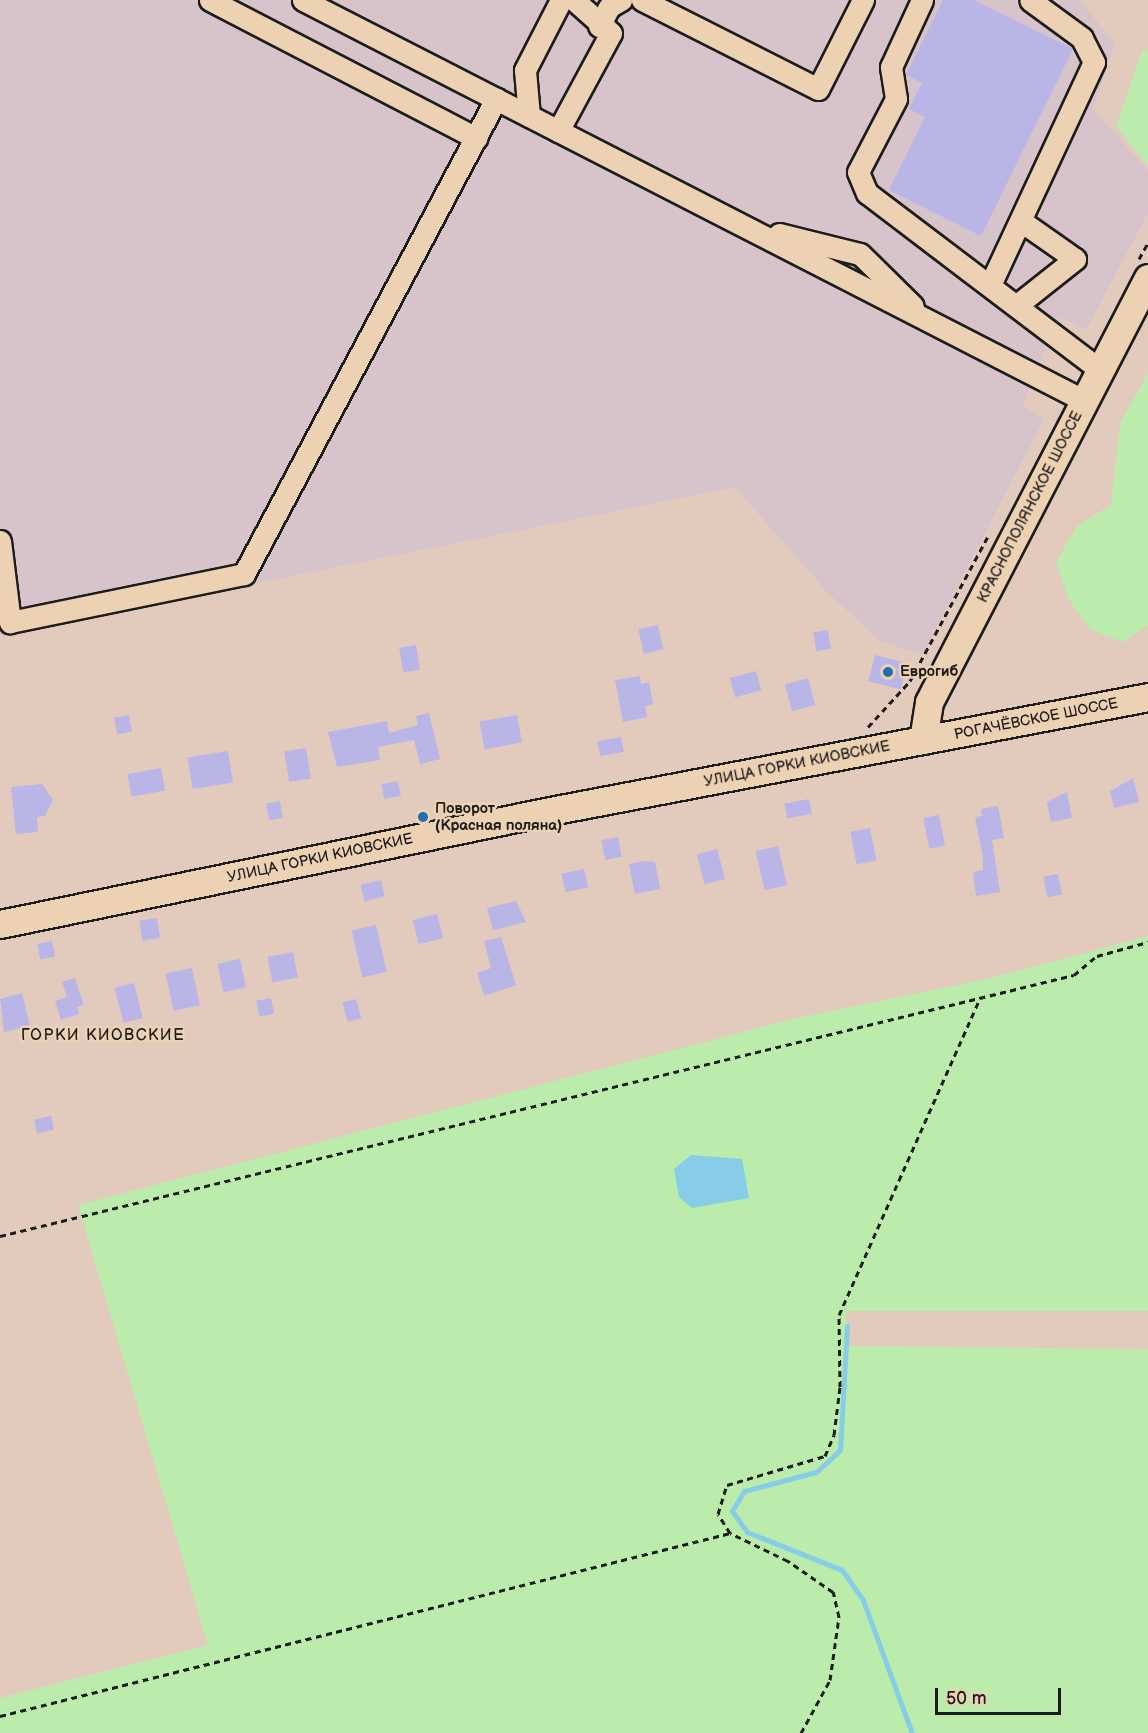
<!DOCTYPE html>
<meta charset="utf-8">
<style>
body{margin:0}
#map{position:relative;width:1148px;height:1733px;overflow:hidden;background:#e2cbbd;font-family:"Balsamiq Sans",sans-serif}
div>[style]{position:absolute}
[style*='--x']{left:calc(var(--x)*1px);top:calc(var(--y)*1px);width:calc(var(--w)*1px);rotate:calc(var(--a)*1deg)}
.built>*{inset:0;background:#d6c4ca}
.green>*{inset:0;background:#bbecac}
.water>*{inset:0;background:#87cde8}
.stream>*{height:5px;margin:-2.5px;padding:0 2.5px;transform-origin:2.5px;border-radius:2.5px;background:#87cde8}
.building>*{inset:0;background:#b9b5e7;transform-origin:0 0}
.path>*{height:3px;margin-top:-1.5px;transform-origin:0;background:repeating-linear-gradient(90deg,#1c1c1c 0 6px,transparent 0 10.5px)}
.roads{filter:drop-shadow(2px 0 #1c1c1c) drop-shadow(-2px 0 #1c1c1c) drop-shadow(0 2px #1c1c1c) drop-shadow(0 -2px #1c1c1c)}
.minor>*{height:21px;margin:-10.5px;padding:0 10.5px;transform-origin:10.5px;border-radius:10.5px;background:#ecd1b3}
.major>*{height:27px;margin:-13.5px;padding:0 13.5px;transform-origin:13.5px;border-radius:13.5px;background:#ecd1b3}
.dots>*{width:16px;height:16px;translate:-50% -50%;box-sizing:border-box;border:3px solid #ecd1b3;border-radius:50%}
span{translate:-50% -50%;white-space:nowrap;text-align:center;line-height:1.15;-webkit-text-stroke:5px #ecd1b3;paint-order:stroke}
.street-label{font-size:15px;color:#1c1c1c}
.poi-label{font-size:15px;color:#1c1c1c;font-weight:700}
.left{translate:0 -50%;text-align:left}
.neighbourhood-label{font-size:16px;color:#1c1c1c;letter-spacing:1.5px}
.scale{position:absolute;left:935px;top:1688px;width:126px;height:27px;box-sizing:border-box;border:3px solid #1c1c1c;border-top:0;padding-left:8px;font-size:18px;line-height:21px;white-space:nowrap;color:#1c1c1c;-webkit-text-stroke:4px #ecd1b3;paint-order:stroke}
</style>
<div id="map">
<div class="built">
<div style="clip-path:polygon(0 0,1080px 0,1115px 44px,1093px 109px,1148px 170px,1148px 213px,1086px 330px,1060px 317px,1052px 331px,1023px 405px,1044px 419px,922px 655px,880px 641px,827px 592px,735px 487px,0 635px)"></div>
</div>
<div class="green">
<div style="clip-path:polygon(1143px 49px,1148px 52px,1148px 166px,1116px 126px)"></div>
<div style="clip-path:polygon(1148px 373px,1148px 625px,1123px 642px,1089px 629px,1068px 598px,1056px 562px,1077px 526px,1111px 505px,1120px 424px)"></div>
<div style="clip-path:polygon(1148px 936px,1148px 1311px,846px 1311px,847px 1346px,1148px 1349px,1148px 1733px,0 1733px,0 1698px,208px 1645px,78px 1205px,793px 1019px,991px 978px)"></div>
</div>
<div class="water">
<div style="clip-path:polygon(691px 1155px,742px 1159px,749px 1198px,692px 1208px,679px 1197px,674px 1169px)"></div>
</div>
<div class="stream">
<div style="--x:847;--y:1326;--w:124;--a:93.2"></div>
<div style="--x:840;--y:1450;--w:33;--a:137"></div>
<div style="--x:816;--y:1472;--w:74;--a:165.2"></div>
<div style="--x:744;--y:1491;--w:23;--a:121"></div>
<div style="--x:732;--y:1511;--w:26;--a:54"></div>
<div style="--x:747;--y:1532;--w:102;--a:21.8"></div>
<div style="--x:842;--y:1570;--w:37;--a:55"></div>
<div style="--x:863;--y:1600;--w:142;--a:69.8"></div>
</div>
<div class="building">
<div style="clip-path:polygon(943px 0,974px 0,1073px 49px,981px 236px,889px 190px,925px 117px,909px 109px,922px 83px,906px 75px)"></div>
<div style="left:658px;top:625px;width:25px;height:20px;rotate:78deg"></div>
<div style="left:828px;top:630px;width:19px;height:15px;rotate:81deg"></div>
<div style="left:416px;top:645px;width:25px;height:17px;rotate:81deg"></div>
<div style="left:875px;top:655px;width:33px;height:27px;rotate:14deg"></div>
<div style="left:756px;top:671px;width:20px;height:27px;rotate:75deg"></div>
<div style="clip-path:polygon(640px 676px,641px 684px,649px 682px,653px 704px,645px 706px,647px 717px,623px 722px,615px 680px)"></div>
<div style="left:808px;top:678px;width:28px;height:24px;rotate:75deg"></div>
<div style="clip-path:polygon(429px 713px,440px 759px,420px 764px,414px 740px,378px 747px,380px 760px,337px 767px,328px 732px,387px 721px,389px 733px,418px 725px,416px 716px)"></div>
<div style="left:129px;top:715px;width:17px;height:15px;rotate:80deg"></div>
<div style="left:517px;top:715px;width:28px;height:38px;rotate:80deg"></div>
<div style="left:621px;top:737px;width:15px;height:24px;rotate:79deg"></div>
<div style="left:306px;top:748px;width:31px;height:22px;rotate:81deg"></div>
<div style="left:228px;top:751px;width:32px;height:41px;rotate:81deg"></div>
<div style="left:161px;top:768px;width:23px;height:34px;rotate:80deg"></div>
<div style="clip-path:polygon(1133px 778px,1139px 802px,1114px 808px,1110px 791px)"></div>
<div style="left:398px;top:781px;width:15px;height:17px;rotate:79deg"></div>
<div style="clip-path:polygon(42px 784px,53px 800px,45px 816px,37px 817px,38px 832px,16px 834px,11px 787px)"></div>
<div style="clip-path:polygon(1067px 792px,1072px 818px,1051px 822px,1047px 802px)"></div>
<div style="left:809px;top:799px;width:15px;height:25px;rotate:79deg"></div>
<div style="left:280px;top:801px;width:17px;height:14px;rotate:80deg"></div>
<div style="clip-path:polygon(998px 806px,1004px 838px,992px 840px,1000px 892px,976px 896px,973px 872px,983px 870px,983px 858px,975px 817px,982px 816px,981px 809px)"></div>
<div style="left:939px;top:815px;width:31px;height:16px;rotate:79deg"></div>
<div style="left:870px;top:828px;width:33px;height:20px;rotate:79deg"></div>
<div style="left:618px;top:837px;width:20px;height:17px;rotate:79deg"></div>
<div style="left:778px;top:846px;width:40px;height:23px;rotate:77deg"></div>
<div style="left:717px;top:849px;width:31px;height:21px;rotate:75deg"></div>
<div style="clip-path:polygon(645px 861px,655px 862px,660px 889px,635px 894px,629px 864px)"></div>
<div style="left:584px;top:869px;width:19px;height:23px;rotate:78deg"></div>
<div style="left:1058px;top:874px;width:21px;height:15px;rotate:79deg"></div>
<div style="left:381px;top:880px;width:17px;height:21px;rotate:77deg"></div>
<div style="clip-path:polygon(516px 901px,526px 922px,493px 930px,487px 908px)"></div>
<div style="left:437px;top:914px;width:25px;height:25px;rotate:76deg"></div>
<div style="left:157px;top:918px;width:20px;height:18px;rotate:81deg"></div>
<div style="left:376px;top:925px;width:48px;height:25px;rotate:77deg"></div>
<div style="clip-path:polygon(501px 937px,516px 985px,484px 996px,477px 973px,491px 968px,484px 941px)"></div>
<div style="left:52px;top:941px;width:16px;height:15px;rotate:79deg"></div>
<div style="left:293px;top:952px;width:26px;height:26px;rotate:79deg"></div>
<div style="left:240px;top:959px;width:29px;height:23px;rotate:78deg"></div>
<div style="left:192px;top:968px;width:38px;height:27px;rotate:78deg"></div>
<div style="clip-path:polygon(75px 978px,84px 1005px,77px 1007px,79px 1014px,61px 1020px,55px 1001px,67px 997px,62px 982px)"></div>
<div style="left:134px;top:983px;width:36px;height:20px;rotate:76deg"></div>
<div style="clip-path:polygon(22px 993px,30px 1026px,4px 1032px,0 999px)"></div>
<div style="left:271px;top:998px;width:16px;height:15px;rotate:79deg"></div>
<div style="left:356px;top:999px;width:20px;height:14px;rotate:75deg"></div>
<div style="left:51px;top:1116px;width:14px;height:17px;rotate:78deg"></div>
</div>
<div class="path">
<div style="--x:1139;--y:259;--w:18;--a:-61"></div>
<div style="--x:868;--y:727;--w:62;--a:-47.6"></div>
<div style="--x:910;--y:681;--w:165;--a:-61.7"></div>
<div style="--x:0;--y:1236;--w:1105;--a:-13.66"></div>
<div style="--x:1074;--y:975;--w:30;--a:-40"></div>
<div style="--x:1097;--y:956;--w:53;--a:-15.4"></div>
<div style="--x:0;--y:1716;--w:753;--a:-14.07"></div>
<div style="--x:801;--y:1733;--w:60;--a:-61.3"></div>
<div style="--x:830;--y:1680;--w:64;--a:-81.9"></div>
<div style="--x:839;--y:1617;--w:26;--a:-103"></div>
<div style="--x:833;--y:1592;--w:55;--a:-145.4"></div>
<div style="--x:788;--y:1561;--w:64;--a:-154.2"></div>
<div style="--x:730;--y:1533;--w:22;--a:-122"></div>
<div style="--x:718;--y:1514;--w:30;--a:-73"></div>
<div style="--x:727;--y:1485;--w:102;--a:-16.5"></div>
<div style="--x:825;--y:1456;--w:23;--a:-67"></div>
<div style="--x:834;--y:1435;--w:48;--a:-82.9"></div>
<div style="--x:840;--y:1387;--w:72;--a:-90.8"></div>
<div style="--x:839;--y:1315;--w:347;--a:-66"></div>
</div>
<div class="roads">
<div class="minor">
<div style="--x:210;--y:0;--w:300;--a:27.4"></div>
<div style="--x:303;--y:0;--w:879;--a:27.15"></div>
<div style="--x:642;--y:0;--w:197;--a:26.8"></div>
<div style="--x:818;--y:89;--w:100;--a:-63.2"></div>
<div style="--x:922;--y:0;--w:74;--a:114.8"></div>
<div style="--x:891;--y:67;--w:32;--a:81"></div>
<div style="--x:896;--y:99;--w:82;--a:117.5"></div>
<div style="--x:858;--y:172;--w:23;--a:67"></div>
<div style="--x:867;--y:193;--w:293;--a:37.2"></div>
<div style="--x:599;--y:26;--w:21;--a:-62"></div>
<div style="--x:609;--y:7;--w:14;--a:-30"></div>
<div style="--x:529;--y:116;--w:46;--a:-95"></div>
<div style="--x:525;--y:70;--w:79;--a:-62.8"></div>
<div style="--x:558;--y:131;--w:111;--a:-61.6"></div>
<div style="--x:611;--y:33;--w:50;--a:-138.3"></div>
<div style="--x:779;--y:234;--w:83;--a:13.9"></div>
<div style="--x:860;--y:254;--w:74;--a:44.5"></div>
<div style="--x:990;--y:285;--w:246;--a:-65"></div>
<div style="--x:1094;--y:62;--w:27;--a:-117"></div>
<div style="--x:1082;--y:38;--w:64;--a:-143.8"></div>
<div style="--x:1017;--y:305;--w:74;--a:-38.4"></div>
<div style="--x:1075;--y:259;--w:66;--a:-144.9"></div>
<div style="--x:0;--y:541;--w:82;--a:83"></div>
<div style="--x:10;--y:622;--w:239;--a:-11.6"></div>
<div style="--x:244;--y:574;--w:538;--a:-62.05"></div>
</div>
<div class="major">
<div style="--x:923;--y:740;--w:38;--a:-81"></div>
<div style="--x:929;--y:702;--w:477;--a:-62.7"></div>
<div style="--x:0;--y:924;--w:561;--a:-11.61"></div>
<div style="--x:550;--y:811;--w:609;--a:-10.79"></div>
</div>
</div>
<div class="dots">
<div style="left:888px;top:672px;background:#1f6fb2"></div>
<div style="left:423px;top:817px;background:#1f6fb2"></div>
</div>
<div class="street-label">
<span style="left:1030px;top:507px;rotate:-63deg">КРАСНОПОЛЯНСКОЕ ШОССЕ</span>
<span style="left:1036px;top:719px;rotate:-11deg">РОГАЧЁВСКОЕ ШОССЕ</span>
<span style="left:797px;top:764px;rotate:-11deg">УЛИЦА ГОРКИ КИОВСКИЕ</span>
<span style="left:320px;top:858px;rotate:-12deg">УЛИЦА ГОРКИ КИОВСКИЕ</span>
</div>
<div class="poi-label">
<span class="left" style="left:900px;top:672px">Еврогиб</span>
<span class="left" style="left:435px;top:817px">Поворот<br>(Красная поляна)</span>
</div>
<div class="neighbourhood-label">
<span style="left:103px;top:1036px">ГОРКИ КИОВСКИЕ</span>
</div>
<div class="scale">50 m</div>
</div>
